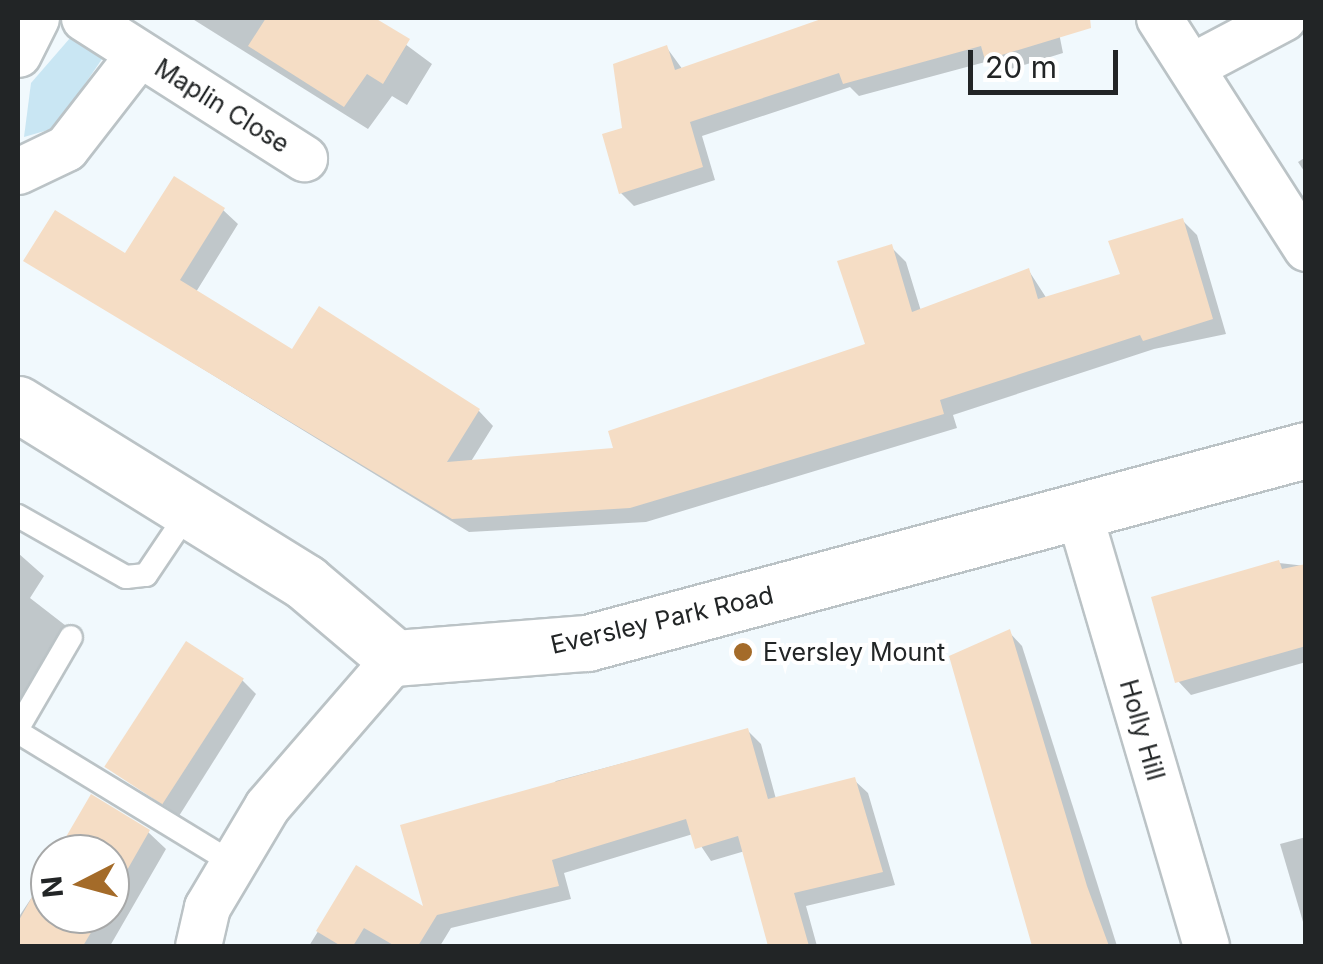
<!DOCTYPE html>
<style>
body{margin:0}
#map{position:relative;width:1323px;height:964px;overflow:hidden;background:#f1f9fd;font-family:Inter,sans-serif}
div>[style]{position:absolute}
[style*='--x']{left:calc(var(--x)*1px);top:calc(var(--y)*1px);width:calc(var(--w)*1px);rotate:calc(var(--a)*1deg)}
.green>*{inset:0;background:#c9e6f3}
.shadow>*{inset:0;background:#0003}
.building>*{inset:0;background:#f5ddc5;transform-origin:0 0}
.roads{filter:drop-shadow(2px 0 #bbc3c6) drop-shadow(-2px 0 #bbc3c6) drop-shadow(0 2px #bbc3c6) drop-shadow(0 -2px #bbc3c6)}
.lane>*{height:22px;margin:-11px;padding:0 11px;transform-origin:11px;border-radius:11px;background:#fff}
.street>*{height:45px;margin:-22.5px;padding:0 22.5px;transform-origin:22.5px;border-radius:22.5px;background:#fff}
.secondary>*{height:55px;margin:-27.5px;padding:0 27.5px;transform-origin:27.5px;border-radius:27.5px;background:#fff}
.dots>*{width:28px;height:28px;translate:-50% -50%;box-sizing:border-box;border:5px solid #fff;border-radius:50%}
span{translate:-50% -50%;white-space:nowrap;text-align:center;line-height:1.15;-webkit-text-stroke:8px #fff;paint-order:stroke}
.street-label{font-size:25px;color:#222526}
.poi-label{font-size:25px;color:#222526}
.left{translate:0 -50%;text-align:left}
.frame{position:absolute;inset:0;border:20px solid #222526;pointer-events:none}
.north{position:absolute;left:30px;top:834px;width:100px;height:100px;box-sizing:border-box;background:#fff;border:2px solid #a7a8a8;border-radius:50%;rotate:264deg;font-size:28px;font-weight:700;line-height:40px;text-align:center;color:#222526}
.north::after{content:'';display:block;margin:auto;width:35px;height:45px;background:#a46b29;clip-path:polygon(50% 0,100% 100%,50% 72%,0 100%)}
.scale{position:absolute;left:968px;top:50px;width:150px;height:45px;box-sizing:border-box;border:5px solid #222526;border-top:0;padding-left:12px;font-size:30px;line-height:35px;white-space:nowrap;color:#222526;-webkit-text-stroke:8px #fff;paint-order:stroke}
</style>
<div id="map">
<div class="green">
<div style="clip-path:polygon(77px 30px,102px 59px,55px 128px,24px 137px,31px 83px)"></div>
</div>
<div class="shadow">
<div style="clip-path:polygon(191px 18px,370px 18px,432px 64px,407px 105px,392px 96px,368px 129px)"></div>
<div style="clip-path:polygon(829px 18px,1056px 18px,1063px 53px,1001px 72px,989px 61px,859px 96px,850px 87px,702px 136px,715px 180px,634px 206px,621px 193px,624px 130px,667px 48px,683px 70px)"></div>
<div style="clip-path:polygon(1306px 157px,1306px 174px,1298px 162px)"></div>
<div style="clip-path:polygon(223px 210px,238px 224px,196px 292px,293px 352px,479px 411px,493px 426px,470px 463px,616px 450px,868px 345px,891px 247px,906px 262px,921px 311px,1029px 271px,1047px 299px,1123px 276px,1183px 221px,1197px 235px,1226px 334px,1154px 349px,953px 415px,957px 428px,646px 522px,469px 532px,27px 261px,126px 257px)"></div>
<div style="clip-path:polygon(18px 553px,44px 576px,30px 598px,70px 629px,18px 719px)"></div>
<div style="clip-path:polygon(1279px 563px,1306px 566px,1306px 662px,1191px 695px,1178px 681px)"></div>
<div style="clip-path:polygon(1009px 632px,1022px 646px,1117px 946px,1038px 946px,952px 657px)"></div>
<div style="clip-path:polygon(242px 680px,256px 694px,179px 816px,110px 768px)"></div>
<div style="clip-path:polygon(747px 730px,761px 744px,776px 799px,854px 780px,868px 793px,895px 885px,806px 906px,817px 946px,771px 946px,745px 851px,711px 861px,693px 834px,564px 873px,571px 899px,451px 928px,440px 946px,309px 946px,357px 868px,427px 912px,556px 781px)"></div>
<div style="clip-path:polygon(148px 832px,166px 849px,110px 946px,18px 946px,18px 918px,50px 870px,50px 914px,110px 914px,110px 854px,59px 854px)"></div>
<div style="clip-path:polygon(1306px 837px,1306px 932px,1280px 844px)"></div>
</div>
<div class="building">
<div style="clip-path:polygon(266px 18px,375px 18px,410px 39px,383px 84px,367px 74px,344px 107px,248px 46px)"></div>
<div style="clip-path:polygon(824px 18px,1090px 18px,1091px 28px,985px 60px,981px 46px,843px 84px,839px 73px,690px 122px,703px 167px,619px 194px,602px 134px,622px 128px,613px 64px,667px 45px,675px 70px)"></div>
<div style="clip-path:polygon(174px 176px,225px 208px,180px 280px,292px 349px,319px 306px,480px 409px,447px 462px,613px 448px,608px 431px,865px 344px,837px 261px,892px 244px,912px 312px,1029px 268px,1038px 299px,1120px 274px,1108px 241px,1183px 218px,1213px 319px,1143px 341px,1140px 335px,940px 400px,944px 414px,630px 508px,452px 519px,23px 261px,55px 210px,125px 253px)"></div>
<div style="clip-path:polygon(1279px 560px,1282px 569px,1306px 564px,1306px 646px,1175px 683px,1151px 597px)"></div>
<div style="clip-path:polygon(1010px 629px,1087px 886px,1109px 946px,1032px 946px,949px 656px)"></div>
<div style="left:186px;top:641px;width:69px;height:150px;rotate:33deg"></div>
<div style="clip-path:polygon(748px 728px,768px 799px,855px 777px,883px 872px,794px 893px,809px 946px,768px 946px,738px 836px,695px 849px,686px 819px,552px 860px,559px 886px,437px 915px,418px 946px,395px 946px,364px 928px,353px 946px,341px 946px,316px 931px,356px 865px,423px 906px,400px 825px)"></div>
<div style="clip-path:polygon(91px 794px,150px 830px,110px 900px,110px 854px,56px 854px)"></div>
<div style="clip-path:polygon(50px 865px,50px 914px,102px 914px,83px 946px,18px 946px,18px 922px)"></div>
</div>
<div class="roads">
<div class="lane">
<div style="--x:18;--y:516;--w:124;--a:29.5"></div>
<div style="--x:126;--y:577;--w:20;--a:-6"></div>
<div style="--x:146;--y:575;--w:77;--a:-56.1"></div>
<div style="--x:18;--y:728;--w:105;--a:-59.8"></div>
<div style="--x:18;--y:732;--w:253;--a:31.4"></div>
</div>
<div class="street">
<div style="--x:84;--y:18;--w:261;--a:32.5"></div>
<div style="--x:1159;--y:18;--w:273;--a:57.4"></div>
<div style="--x:18;--y:54;--w:40;--a:-63.4"></div>
<div style="--x:1192;--y:66;--w:103;--a:-27.8"></div>
<div style="--x:18;--y:171;--w:53;--a:-25.6"></div>
<div style="--x:66;--y:148;--w:119;--a:-52.2"></div>
<div style="--x:1079;--y:514;--w:450;--a:73.6"></div>
<div style="--x:198;--y:946;--w:40;--a:-77"></div>
<div style="--x:207;--y:907;--w:117;--a:-59.3"></div>
<div style="--x:267;--y:806;--w:196;--a:-49.1"></div>
</div>
<div class="secondary">
<div style="--x:18;--y:404;--w:338;--a:31.8"></div>
<div style="--x:305;--y:582;--w:118;--a:40.2"></div>
<div style="--x:395;--y:658;--w:193;--a:-4.5"></div>
<div style="--x:587;--y:643;--w:744;--a:-15.03"></div>
</div>
</div>
<div class="dots">
<div style="left:743px;top:652px;background:#a46b29"></div>
</div>
<div class="street-label">
<span style="left:222px;top:106px;rotate:32deg">Maplin Close</span>
<span style="left:662px;top:620px;rotate:-13deg">Eversley Park Road</span>
<span style="left:1142px;top:730px;rotate:74deg">Holly Hill</span>
</div>
<div class="poi-label">
<span class="left" style="left:763px;top:652px">Eversley Mount</span>
</div>
<div class="frame"></div>
<div class="north">N</div>
<div class="scale">20 m</div>
</div>
